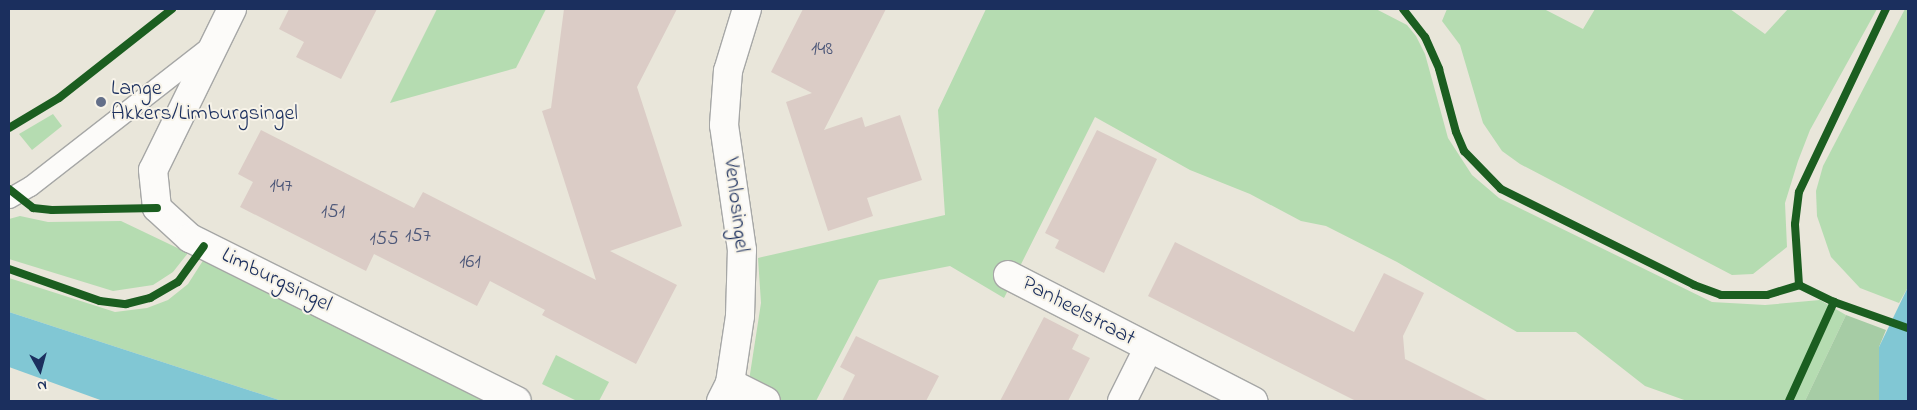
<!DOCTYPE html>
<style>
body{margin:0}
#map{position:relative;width:1917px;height:410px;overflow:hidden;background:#e9e6da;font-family:"Indie Flower",sans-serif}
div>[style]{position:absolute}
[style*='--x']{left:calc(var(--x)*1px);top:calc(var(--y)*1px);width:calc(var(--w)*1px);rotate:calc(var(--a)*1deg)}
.green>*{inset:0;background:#b5dcb1}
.forest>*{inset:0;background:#a6cca5}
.water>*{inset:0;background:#81c7d4}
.building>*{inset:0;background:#dbccc6}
.roads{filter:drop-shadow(1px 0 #a6a7a6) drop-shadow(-1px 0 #a6a7a6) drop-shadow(0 1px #a6a7a6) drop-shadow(0 -1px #a6a7a6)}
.lane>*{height:19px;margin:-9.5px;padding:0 9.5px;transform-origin:9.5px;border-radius:9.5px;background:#fcfbf9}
.street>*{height:28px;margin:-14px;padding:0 14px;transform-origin:14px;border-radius:14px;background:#fcfbf9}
.cycleway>*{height:8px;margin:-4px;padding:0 4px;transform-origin:4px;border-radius:4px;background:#1b5e20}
.dots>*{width:14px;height:14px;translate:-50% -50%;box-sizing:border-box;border:2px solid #f7f3e8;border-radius:50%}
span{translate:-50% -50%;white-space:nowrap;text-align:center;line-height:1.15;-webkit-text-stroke:4px #f7f3e8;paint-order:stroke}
.number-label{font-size:20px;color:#4b5678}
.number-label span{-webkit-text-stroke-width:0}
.poi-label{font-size:22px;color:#1b2f5e}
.left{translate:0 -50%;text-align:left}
.street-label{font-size:22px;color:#1b2f5e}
.frame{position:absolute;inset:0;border:10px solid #1b2f5e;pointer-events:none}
.north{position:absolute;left:15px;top:345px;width:50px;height:50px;-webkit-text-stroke:4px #f7f3e8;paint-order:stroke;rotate:173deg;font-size:14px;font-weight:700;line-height:20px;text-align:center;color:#1b2f5e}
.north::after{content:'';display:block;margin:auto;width:18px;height:22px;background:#1b2f5e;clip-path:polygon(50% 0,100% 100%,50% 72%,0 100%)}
</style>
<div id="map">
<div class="green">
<div style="clip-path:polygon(437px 9px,546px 9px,516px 68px,390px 103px)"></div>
<div style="clip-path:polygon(986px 9px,1376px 9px,1407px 25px,1416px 36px,1425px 54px,1448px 138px,1472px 175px,1499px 198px,1712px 302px,1765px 305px,1820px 300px,1846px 315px,1805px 401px,1687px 401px,1645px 386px,1576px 332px,1517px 332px,1397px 262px,1326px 226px,1301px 221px,1250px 194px,1190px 170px,1095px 117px,1004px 298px,950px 266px,879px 280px,816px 401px,777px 401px,748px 387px,761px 303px,758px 258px,945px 215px,938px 110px)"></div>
<div style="clip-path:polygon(1447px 9px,1544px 9px,1583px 29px,1595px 9px,1730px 9px,1765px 34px,1788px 9px,1877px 9px,1810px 130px,1798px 161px,1785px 203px,1787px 247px,1753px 274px,1732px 275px,1520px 164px,1502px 151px,1483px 123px,1460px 45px,1442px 21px)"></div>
<div style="clip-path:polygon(1905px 9px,1908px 9px,1908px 287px,1899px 303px,1860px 288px,1831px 257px,1817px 216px,1816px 191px,1823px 166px)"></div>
<div style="clip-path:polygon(53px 114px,62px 126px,32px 150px,19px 134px)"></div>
<div style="clip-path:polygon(20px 216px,48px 222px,121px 221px,188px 253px,173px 272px,153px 285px,113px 291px,9px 259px,9px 219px)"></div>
<div style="clip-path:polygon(204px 259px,231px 270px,485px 401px,282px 401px,9px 312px,9px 278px,115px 312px,147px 308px,168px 300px,188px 284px)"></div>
<div style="clip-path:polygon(556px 355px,609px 382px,599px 401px,577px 401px,542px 384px)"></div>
</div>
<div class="forest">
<div style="clip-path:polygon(1846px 315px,1886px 330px,1879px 347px,1879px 401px,1805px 401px)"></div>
</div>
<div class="water">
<div style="clip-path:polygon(1908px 287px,1908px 401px,1879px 401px,1879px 347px)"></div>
<div style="clip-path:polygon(9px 312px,276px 399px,282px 401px,103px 401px,9px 367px)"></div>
</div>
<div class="building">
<div style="clip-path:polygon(289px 9px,377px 9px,341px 79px,296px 57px,304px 42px,279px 29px)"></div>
<div style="clip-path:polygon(564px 9px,677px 9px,637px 87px,682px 226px,610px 251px,677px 285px,636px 364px,542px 315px,545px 310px,490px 281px,477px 306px,374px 254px,366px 271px,240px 207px,253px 182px,238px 174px,261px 130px,414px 208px,423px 192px,596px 280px,542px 111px,551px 108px)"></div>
<div style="clip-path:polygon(803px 9px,886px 9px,824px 130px,862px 117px,865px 127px,900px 115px,922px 180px,867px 198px,873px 216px,828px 231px,786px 102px,812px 93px,771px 72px)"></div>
<div style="clip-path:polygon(1097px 130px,1157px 159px,1104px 273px,1055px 248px,1059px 240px,1045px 233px)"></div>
<div style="clip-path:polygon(1175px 242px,1354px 332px,1384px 273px,1424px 293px,1403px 336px,1405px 359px,1489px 401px,1356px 401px,1326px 386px,1148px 296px)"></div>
<div style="clip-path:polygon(1044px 317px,1079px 335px,1072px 349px,1090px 358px,1068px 401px,1000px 401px)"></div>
<div style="clip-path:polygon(856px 336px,939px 376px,926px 401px,842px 401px,855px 375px,840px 367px)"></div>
</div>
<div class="roads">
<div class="lane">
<div style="--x:9;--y:198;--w:24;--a:-30"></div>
<div style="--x:30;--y:186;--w:229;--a:-37.9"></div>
</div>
<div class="street">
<div style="--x:232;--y:9;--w:179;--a:116.1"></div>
<div style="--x:153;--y:170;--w:38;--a:84"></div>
<div style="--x:157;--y:208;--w:45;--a:42.3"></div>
<div style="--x:190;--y:238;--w:365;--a:26.5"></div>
<div style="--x:1008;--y:275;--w:276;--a:27.2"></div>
<div style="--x:730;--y:383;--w:40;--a:26.6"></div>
<div style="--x:721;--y:401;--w:20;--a:-63"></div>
<div style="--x:730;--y:383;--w:68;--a:-81.5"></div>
<div style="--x:740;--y:316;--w:66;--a:-88.3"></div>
<div style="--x:742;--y:250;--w:126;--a:-98.2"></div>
<div style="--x:724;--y:125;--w:54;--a:-85.8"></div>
<div style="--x:728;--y:71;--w:65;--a:-73"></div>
<div style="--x:1122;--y:401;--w:58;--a:-63.4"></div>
</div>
</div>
<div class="cycleway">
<div style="--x:1403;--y:9;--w:36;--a:52"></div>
<div style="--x:1425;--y:37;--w:35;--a:66"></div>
<div style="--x:1439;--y:69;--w:65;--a:74.9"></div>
<div style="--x:1456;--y:132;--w:21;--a:67"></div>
<div style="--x:1464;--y:151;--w:53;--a:45.8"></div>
<div style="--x:1501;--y:189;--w:216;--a:26.4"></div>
<div style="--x:1694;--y:285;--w:29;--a:20"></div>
<div style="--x:1721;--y:295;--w:46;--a:0"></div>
<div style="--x:1767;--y:295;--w:34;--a:-17"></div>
<div style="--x:1799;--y:285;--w:39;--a:26"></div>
<div style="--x:1834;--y:302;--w:78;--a:19.4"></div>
<div style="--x:9;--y:128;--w:58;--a:-31"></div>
<div style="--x:59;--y:98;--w:144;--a:-38.2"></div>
<div style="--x:9;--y:189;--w:31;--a:38"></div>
<div style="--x:33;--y:208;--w:19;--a:6"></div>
<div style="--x:52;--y:210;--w:105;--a:-1.1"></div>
<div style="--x:9;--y:269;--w:96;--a:19.4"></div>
<div style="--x:100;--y:301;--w:26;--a:7"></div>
<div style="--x:126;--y:304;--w:25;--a:-14"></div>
<div style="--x:150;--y:298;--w:32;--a:-30"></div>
<div style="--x:178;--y:282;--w:44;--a:-54.2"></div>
<div style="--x:1799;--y:285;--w:61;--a:-93.8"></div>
<div style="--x:1795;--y:224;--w:32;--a:-83"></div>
<div style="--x:1799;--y:192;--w:203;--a:-64.6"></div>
<div style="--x:1789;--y:401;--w:109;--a:-65.6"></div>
</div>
<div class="dots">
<div style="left:101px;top:102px;background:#636f89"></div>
</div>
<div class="number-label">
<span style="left:822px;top:49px">148</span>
<span style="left:281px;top:186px">147</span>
<span style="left:333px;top:212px">151</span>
<span style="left:418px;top:236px">157</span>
<span style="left:384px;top:239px">155</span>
<span style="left:470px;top:262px">161</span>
</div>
<div class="poi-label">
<span class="left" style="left:111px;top:102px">Lange<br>Akkers/Limburgsingel</span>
</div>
<div class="street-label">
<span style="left:735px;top:205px;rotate:83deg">Venlosingel</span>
<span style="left:276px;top:281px;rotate:26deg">Limburgsingel</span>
<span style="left:1078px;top:312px;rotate:28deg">Panheelstraat</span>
</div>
<div class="frame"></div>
<div class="north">N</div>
</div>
